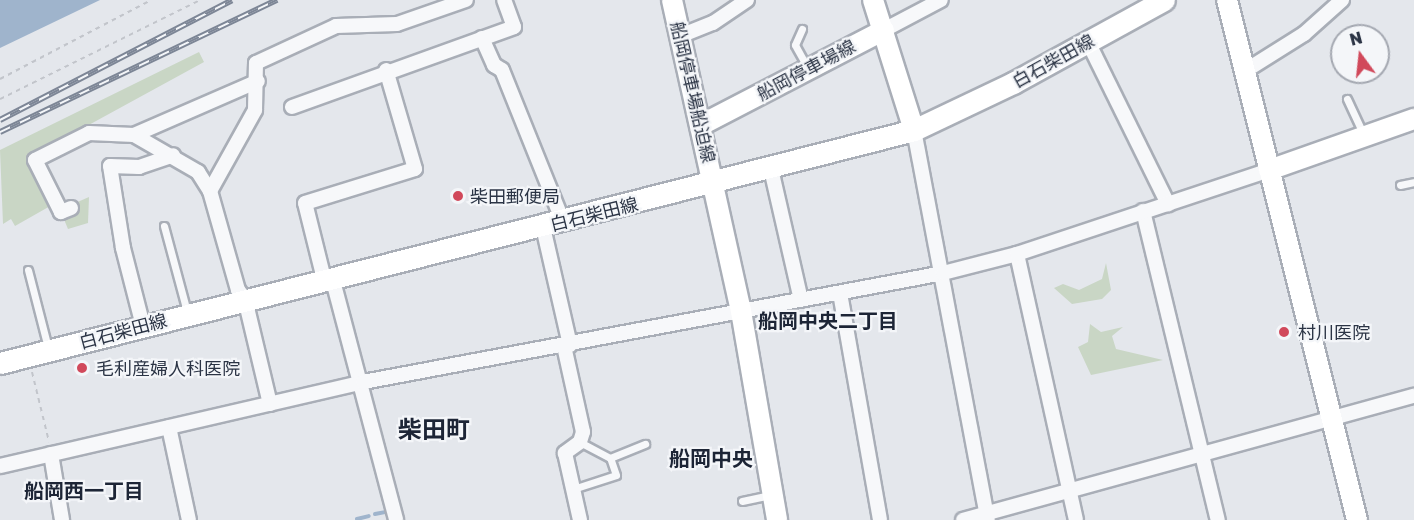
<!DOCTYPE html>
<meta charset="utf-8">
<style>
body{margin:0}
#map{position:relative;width:1414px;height:520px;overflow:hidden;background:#e4e7ec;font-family:"Golos Text","Noto Sans JP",sans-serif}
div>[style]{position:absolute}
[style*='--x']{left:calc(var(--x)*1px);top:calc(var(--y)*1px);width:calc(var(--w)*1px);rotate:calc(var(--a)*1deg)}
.green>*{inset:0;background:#c9d6c5}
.water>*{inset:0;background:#9fb4cc}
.stream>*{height:4px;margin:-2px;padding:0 2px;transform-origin:2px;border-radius:2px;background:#9fb4cc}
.path>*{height:2px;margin-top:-1px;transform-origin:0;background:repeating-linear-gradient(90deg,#c2c5cb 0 4.5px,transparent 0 9px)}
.roads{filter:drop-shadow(2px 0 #a9aeb7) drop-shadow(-2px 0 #a9aeb7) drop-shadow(0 2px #a9aeb7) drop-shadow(0 -2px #a9aeb7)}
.lane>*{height:7px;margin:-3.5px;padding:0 3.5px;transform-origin:3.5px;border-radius:3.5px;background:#f7f8fa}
.street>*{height:14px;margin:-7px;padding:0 7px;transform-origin:7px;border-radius:7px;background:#f7f8fa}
.secondary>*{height:20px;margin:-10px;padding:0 10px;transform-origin:10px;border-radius:10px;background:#fff}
.primary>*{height:21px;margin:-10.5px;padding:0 10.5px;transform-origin:10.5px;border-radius:10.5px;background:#fff}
.rail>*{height:6px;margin-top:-3px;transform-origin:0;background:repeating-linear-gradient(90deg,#f4f6f9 0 11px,#7d8696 0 22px);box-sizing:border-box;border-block:2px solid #7d8696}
.dots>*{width:16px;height:16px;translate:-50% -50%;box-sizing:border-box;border:3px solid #f4f6f9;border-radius:50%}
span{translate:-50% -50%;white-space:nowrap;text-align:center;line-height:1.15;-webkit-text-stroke:4.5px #f4f6f9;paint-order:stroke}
.street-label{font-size:18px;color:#2b3445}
.poi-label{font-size:18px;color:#2b3445}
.left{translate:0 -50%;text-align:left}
.neighbourhood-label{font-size:20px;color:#1d2536;font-weight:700}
.quarter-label{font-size:21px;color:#1d2536;font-weight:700}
.district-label{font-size:24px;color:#1d2536;font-weight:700}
.north{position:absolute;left:1330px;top:24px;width:60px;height:60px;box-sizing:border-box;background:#f4f6f9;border:2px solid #a4a8b1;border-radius:50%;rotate:345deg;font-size:16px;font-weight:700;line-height:24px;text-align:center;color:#2b3445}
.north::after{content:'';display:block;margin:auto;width:21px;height:27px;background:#d1495b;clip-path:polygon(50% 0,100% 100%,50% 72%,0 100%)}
</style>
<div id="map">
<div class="green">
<div style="clip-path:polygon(199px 52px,204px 62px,32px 156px,28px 160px,52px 205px,15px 226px,11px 219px,3px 224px,0 150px)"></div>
<div style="clip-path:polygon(89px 197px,88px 223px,68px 229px,63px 217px,73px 204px)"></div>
<div style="clip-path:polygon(1106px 263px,1111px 290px,1102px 299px,1072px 304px,1054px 288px,1063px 284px,1079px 290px,1102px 279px)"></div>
<div style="clip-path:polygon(1090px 324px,1101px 332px,1123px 327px,1112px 336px,1116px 349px,1163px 360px,1091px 375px,1078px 347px,1088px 342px)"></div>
</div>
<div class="water">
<div style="clip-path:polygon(0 0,100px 0,0 48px)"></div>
</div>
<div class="stream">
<div style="--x:375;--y:514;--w:10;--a:-11"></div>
<div style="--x:357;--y:519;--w:12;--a:-14"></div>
</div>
<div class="path">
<div style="--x:0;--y:79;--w:170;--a:-27.6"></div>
<div style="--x:0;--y:99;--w:223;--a:-26.3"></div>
<div style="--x:32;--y:372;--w:72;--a:76.3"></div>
</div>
<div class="roads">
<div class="lane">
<div style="--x:802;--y:29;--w:17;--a:114"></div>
<div style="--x:795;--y:45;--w:25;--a:61"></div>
<div style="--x:1347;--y:99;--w:40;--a:65"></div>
<div style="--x:1400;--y:185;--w:14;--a:-12"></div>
<div style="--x:164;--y:226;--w:89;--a:75"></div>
<div style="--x:28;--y:270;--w:81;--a:75.6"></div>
<div style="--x:610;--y:458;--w:38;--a:-22"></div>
<div style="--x:573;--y:489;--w:45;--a:-18"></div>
<div style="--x:616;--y:475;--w:18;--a:-109"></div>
<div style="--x:610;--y:458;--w:34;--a:-152"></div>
<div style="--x:742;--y:501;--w:29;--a:-12"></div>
</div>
<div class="street">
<div style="--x:884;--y:30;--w:64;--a:-27.8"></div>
<div style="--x:680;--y:36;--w:35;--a:-22"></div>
<div style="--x:713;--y:23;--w:41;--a:-34.1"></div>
<div style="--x:482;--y:38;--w:30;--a:66"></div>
<div style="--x:494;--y:65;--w:9;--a:32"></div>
<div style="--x:502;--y:70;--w:164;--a:68.1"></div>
<div style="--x:1088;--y:42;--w:181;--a:63.7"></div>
<div style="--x:1245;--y:71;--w:70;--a:-32.1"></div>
<div style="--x:1304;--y:34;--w:51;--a:-41.8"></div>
<div style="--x:292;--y:107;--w:236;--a:-19.8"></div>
<div style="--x:514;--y:27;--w:29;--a:-110"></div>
<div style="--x:914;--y:130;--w:397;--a:79.3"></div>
<div style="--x:134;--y:135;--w:135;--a:-23.5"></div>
<div style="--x:771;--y:169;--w:134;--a:77.1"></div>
<div style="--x:210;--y:191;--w:93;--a:-60.9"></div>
<div style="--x:255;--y:110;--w:47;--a:-88.8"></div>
<div style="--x:256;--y:63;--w:88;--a:-24.8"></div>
<div style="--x:336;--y:26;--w:61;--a:-1.9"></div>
<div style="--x:397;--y:24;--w:73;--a:-19.2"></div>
<div style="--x:71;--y:208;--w:11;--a:158"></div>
<div style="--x:61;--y:212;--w:58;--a:-116.6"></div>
<div style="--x:35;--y:160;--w:60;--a:-26.6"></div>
<div style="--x:89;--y:133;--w:45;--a:2.5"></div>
<div style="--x:134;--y:135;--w:74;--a:30"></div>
<div style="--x:198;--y:172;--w:22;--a:58"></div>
<div style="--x:210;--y:191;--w:103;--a:74.2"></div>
<div style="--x:238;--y:290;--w:11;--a:52"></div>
<div style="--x:245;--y:299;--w:108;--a:76.6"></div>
<div style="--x:1143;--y:211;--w:318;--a:76.4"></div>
<div style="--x:543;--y:227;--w:121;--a:77.1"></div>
<div style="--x:1017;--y:254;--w:272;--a:77.5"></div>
<div style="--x:332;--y:277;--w:251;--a:75.2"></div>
<div style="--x:324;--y:279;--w:78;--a:-104"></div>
<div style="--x:305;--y:203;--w:115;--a:-17.2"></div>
<div style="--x:415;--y:169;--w:103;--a:-106.3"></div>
<div style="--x:840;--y:293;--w:230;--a:80"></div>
<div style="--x:143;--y:326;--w:81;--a:-104.4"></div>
<div style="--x:123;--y:248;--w:83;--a:-99"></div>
<div style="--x:110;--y:166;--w:29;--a:2"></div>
<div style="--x:139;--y:167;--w:36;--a:-19"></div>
<div style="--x:564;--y:346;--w:88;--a:77.5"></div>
<div style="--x:583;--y:432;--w:10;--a:107"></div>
<div style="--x:580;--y:442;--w:19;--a:144"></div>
<div style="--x:565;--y:453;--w:69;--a:77.4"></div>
<div style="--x:169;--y:427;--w:95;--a:77.9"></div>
<div style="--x:51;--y:454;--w:67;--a:80.5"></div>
<div style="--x:0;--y:466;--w:373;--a:-13"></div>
<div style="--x:363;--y:382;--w:590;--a:-10.64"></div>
<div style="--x:943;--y:273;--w:76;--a:-14.4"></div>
<div style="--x:1017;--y:254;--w:266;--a:-18.4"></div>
<div style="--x:963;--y:520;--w:468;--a:-15.4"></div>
</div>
<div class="secondary">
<div style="--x:672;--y:0;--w:319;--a:77.5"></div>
<div style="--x:741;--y:311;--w:212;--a:80.2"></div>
<div style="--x:873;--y:0;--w:136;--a:72.5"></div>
<div style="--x:1227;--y:0;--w:536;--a:75.96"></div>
<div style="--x:701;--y:125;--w:206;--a:-27.4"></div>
<div style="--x:1269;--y:170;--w:154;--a:-19.4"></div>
</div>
<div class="primary">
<div style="--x:0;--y:363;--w:943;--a:-14.3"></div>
<div style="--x:914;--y:130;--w:110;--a:-25.4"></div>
<div style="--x:1013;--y:83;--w:172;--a:-28.8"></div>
</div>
</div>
<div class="rail">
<div style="--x:0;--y:120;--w:261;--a:-27.3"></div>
<div style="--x:0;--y:132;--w:307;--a:-25.5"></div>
</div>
<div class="dots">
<div style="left:458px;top:196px;background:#d1495b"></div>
<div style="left:1284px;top:332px;background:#d1495b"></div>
<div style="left:82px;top:368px;background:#d1495b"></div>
</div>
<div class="street-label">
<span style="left:1053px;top:61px;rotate:-29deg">白石柴田線</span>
<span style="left:806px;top:70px;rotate:-28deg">船岡停車場線</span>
<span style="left:693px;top:92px;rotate:77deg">船岡停車場船迫線</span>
<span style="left:594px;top:214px;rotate:-14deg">白石柴田線</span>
<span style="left:123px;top:331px;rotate:-15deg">白石柴田線</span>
</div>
<div class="poi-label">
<span class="left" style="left:470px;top:196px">柴田郵便局</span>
<span class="left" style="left:1298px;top:332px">村川医院</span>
<span class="left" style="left:96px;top:368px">毛利産婦人科医院</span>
</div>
<div class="neighbourhood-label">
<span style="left:828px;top:320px">船岡中央二丁目</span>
<span style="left:84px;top:490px">船岡西一丁目</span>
</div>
<div class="quarter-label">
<span style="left:711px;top:458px">船岡中央</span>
</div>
<div class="district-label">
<span style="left:434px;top:429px">柴田町</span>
</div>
<div class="north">N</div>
</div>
